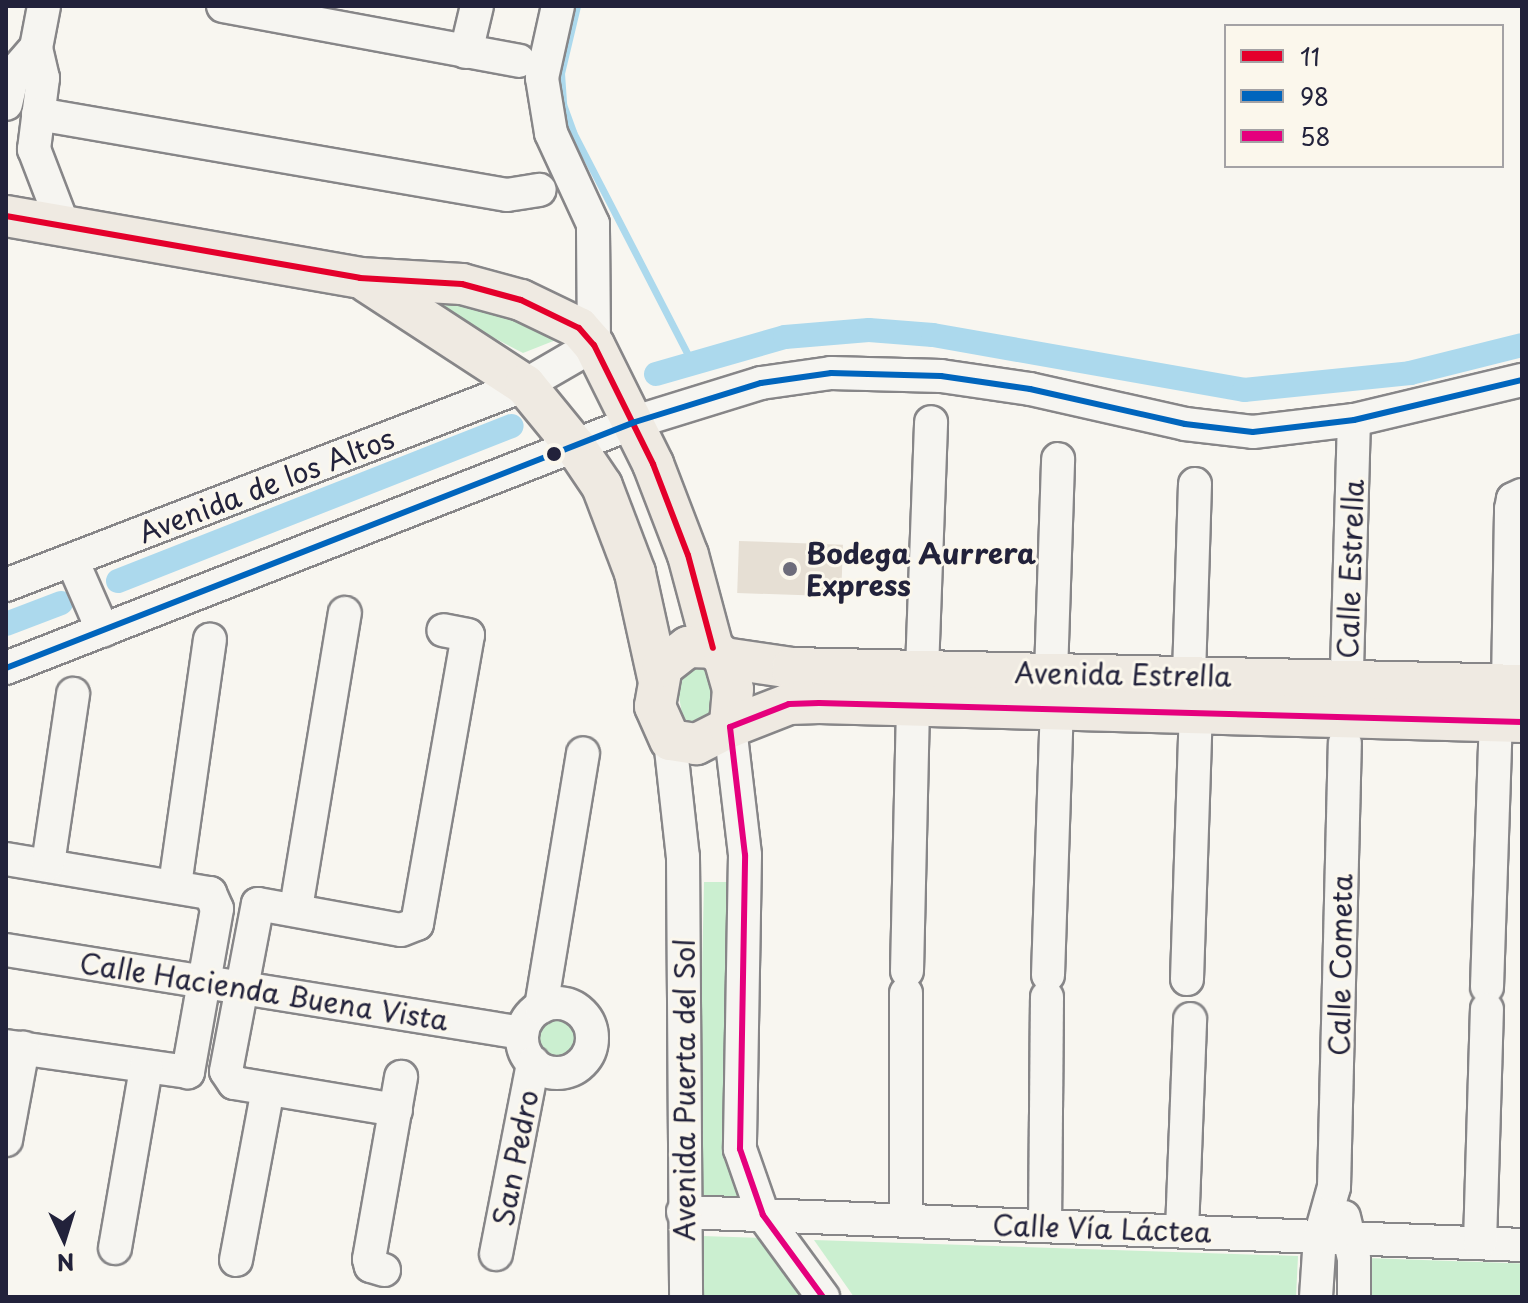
<!DOCTYPE html>
<meta charset="utf-8">
<style>
body{margin:0}
#map{position:relative;width:1528px;height:1303px;overflow:hidden;background:#f8f6f0;font-family:"Playpen Sans",sans-serif}
div>[style]{position:absolute}
[style*='--x']{left:calc(var(--x)*1px);top:calc(var(--y)*1px);width:calc(var(--w)*1px);rotate:calc(var(--a)*1deg)}
.green>*{inset:0;background:#cbefd0;transform-origin:0 0}
.round{border-radius:50%}
.stream>*{height:7px;margin:-3.5px;padding:0 3.5px;transform-origin:3.5px;border-radius:3.5px;background:#acd9ed}
.canal>*{height:24px;margin:-12px;padding:0 12px;transform-origin:12px;border-radius:12px;background:#acd9ed}
.building>*{inset:0;background:#e6dfd4;transform-origin:0 0}
.roads{filter:drop-shadow(2px 0 #878688) drop-shadow(-2px 0 #878688) drop-shadow(0 2px #878688) drop-shadow(0 -2px #878688)}
.minor>*{height:32px;margin:-16px;padding:0 16px;transform-origin:16px;border-radius:16px;background:#f6f5f1}
.minor>.ring{margin:-16px;padding:0;box-sizing:content-box;background:none;border:32px solid #f6f5f1;border-radius:50%}
.major>*{height:40px;margin:-20px;padding:0 20px;transform-origin:20px;border-radius:20px;background:#efeae2}
.bus-1>*{height:6px;margin:-3px;padding:0 3px;transform-origin:3px;border-radius:3px;background:#e4002b}
.bus-2>*{height:6px;margin:-3px;padding:0 3px;transform-origin:3px;border-radius:3px;background:#0065bd}
.bus-3>*{height:6px;margin:-3px;padding:0 3px;transform-origin:3px;border-radius:3px;background:#e5007d}
.dots>*{width:22px;height:22px;translate:-50% -50%;box-sizing:border-box;border:4px solid #fbf7ec;border-radius:50%}
span{translate:-50% -50%;white-space:nowrap;text-align:center;line-height:1.15;-webkit-text-stroke:6px #fbf7ec;paint-order:stroke}
.street-label{font-size:28px;color:#22223b}
.poi-label{font-size:28px;color:#22223b;font-weight:700}
.left{translate:0 -50%;text-align:left}
.frame{position:absolute;inset:0;border:8px solid #22223b;pointer-events:none}
.legend{position:absolute;left:1224px;top:24px;width:280px;height:144px;box-sizing:border-box;background:#fbf7ec;border:2px solid #a4a2a5;margin:0;padding:10px 14px;list-style:none;font-size:24px;color:#22223b}
.legend li{display:flex;align-items:center;gap:16px;height:40px}
.legend b{width:40px;border:2px solid #a4a2a5}
.north{position:absolute;left:24px;top:1199px;width:80px;height:80px;-webkit-text-stroke:6px #fbf7ec;paint-order:stroke;rotate:176deg;font-size:22px;font-weight:700;line-height:32px;text-align:center;color:#22223b}
.north::after{content:'';display:block;margin:auto;width:28px;height:36px;background:#22223b;clip-path:polygon(50% 0,100% 100%,50% 72%,0 100%)}
</style>
<div id="map">
<div class="green">
<div style="clip-path:polygon(422px 294px,538px 320px,561px 338px,523px 353px,420px 299px)"></div>
<div style="clip-path:polygon(691px 666px,713px 671px,725px 723px,684px 724px,676px 681px)"></div>
<div style="clip-path:polygon(704px 882px,733px 882px,752px 1203px,697px 1201px)"></div>
<div class="round" style="left:534px;top:1013px;width:48px;height:48px"></div>
<div style="clip-path:polygon(702px 1236px,767px 1238px,807px 1297px,704px 1297px)"></div>
<div style="clip-path:polygon(814px 1240px,1298px 1256px,1296px 1297px,854px 1297px)"></div>
<div style="left:1367px;top:1258px;width:155px;height:39px;rotate:2deg"></div>
</div>
<div class="stream">
<div style="--x:577;--y:6;--w:69;--a:103.4"></div>
<div style="--x:561;--y:73;--w:31;--a:86"></div>
<div style="--x:563;--y:104;--w:30;--a:70"></div>
<div style="--x:573;--y:132;--w:260;--a:62.7"></div>
</div>
<div class="canal">
<div style="--x:656;--y:374;--w:134;--a:-16"></div>
<div style="--x:785;--y:337;--w:84;--a:-4.8"></div>
<div style="--x:869;--y:330;--w:64;--a:4.5"></div>
<div style="--x:933;--y:335;--w:316;--a:10"></div>
<div style="--x:1244;--y:390;--w:167;--a:-5.8"></div>
<div style="--x:1410;--y:373;--w:115;--a:-14"></div>
<div style="--x:118;--y:581;--w:423;--a:-21.5"></div>
<div style="--x:6;--y:624;--w:59;--a:-20.9"></div>
</div>
<div class="building">
<div style="left:739px;top:541px;width:104px;height:52px;rotate:2deg"></div>
</div>
<div class="roads">
<div class="minor">
<div style="--x:44;--y:6;--w:43;--a:100.8"></div>
<div style="--x:36;--y:48;--w:31;--a:77"></div>
<div style="--x:43;--y:78;--w:72;--a:97.2"></div>
<div style="--x:34;--y:149;--w:84;--a:69"></div>
<div style="--x:223;--y:6;--w:301;--a:10.5"></div>
<div style="--x:466;--y:52;--w:47;--a:-76.6"></div>
<div style="--x:6;--y:104;--w:31;--a:-77"></div>
<div style="--x:13;--y:74;--w:35;--a:-49"></div>
<div style="--x:38;--y:114;--w:476;--a:9.8"></div>
<div style="--x:507;--y:195;--w:33;--a:-9"></div>
<div style="--x:72;--y:560;--w:77;--a:66.4"></div>
<div style="--x:6;--y:585;--w:556;--a:-21.07"></div>
<div style="--x:525;--y:385;--w:80;--a:-30.1"></div>
<div style="--x:594;--y:345;--w:121;--a:-90.5"></div>
<div style="--x:593;--y:224;--w:100;--a:-114.8"></div>
<div style="--x:551;--y:133;--w:56;--a:-99.3"></div>
<div style="--x:542;--y:78;--w:74;--a:-77.5"></div>
<div style="--x:6;--y:668;--w:675;--a:-21.36"></div>
<div style="--x:635;--y:422;--w:132;--a:-17.2"></div>
<div style="--x:761;--y:383;--w:71;--a:-8.1"></div>
<div style="--x:831;--y:373;--w:110;--a:1.6"></div>
<div style="--x:941;--y:376;--w:90;--a:8.3"></div>
<div style="--x:1030;--y:389;--w:159;--a:12.7"></div>
<div style="--x:1185;--y:424;--w:68;--a:6.7"></div>
<div style="--x:1253;--y:432;--w:102;--a:-6.8"></div>
<div style="--x:1354;--y:420;--w:173;--a:-13.4"></div>
<div style="--x:922;--y:670;--w:248;--a:-87.9"></div>
<div style="--x:1051;--y:674;--w:215;--a:-88.1"></div>
<div style="--x:1189;--y:675;--w:191;--a:-88.2"></div>
<div style="--x:1508;--y:685;--w:176;--a:-89"></div>
<div style="--x:1511;--y:509;--w:10;--a:-79"></div>
<div style="--x:1513;--y:499;--w:10;--a:-24"></div>
<div style="--x:1346;--y:705;--w:285;--a:-88.4"></div>
<div style="--x:730;--y:727;--w:129;--a:83.3"></div>
<div style="--x:745;--y:855;--w:294;--a:91"></div>
<div style="--x:740;--y:1149;--w:70;--a:70.8"></div>
<div style="--x:763;--y:1215;--w:102;--a:53.8"></div>
<div style="--x:670;--y:740;--w:118;--a:83.7"></div>
<div style="--x:683;--y:857;--w:440;--a:89.6"></div>
<div style="--x:6;--y:859;--w:207;--a:9.5"></div>
<div style="--x:210;--y:893;--w:17;--a:66"></div>
<div style="--x:217;--y:909;--w:166;--a:100.1"></div>
<div style="--x:188;--y:1072;--w:184;--a:-171.9"></div>
<div style="--x:48;--y:864;--w:172;--a:-81.6"></div>
<div style="--x:175;--y:885;--w:248;--a:-81.9"></div>
<div style="--x:296;--y:908;--w:299;--a:-80.6"></div>
<div style="--x:6;--y:950;--w:523;--a:9.14"></div>
<div style="--x:907;--y:971;--w:265;--a:-88.7"></div>
<div style="--x:1048;--y:975;--w:266;--a:-88.1"></div>
<div style="--x:1187;--y:979;--w:266;--a:-88.1"></div>
<div style="--x:1487;--y:987;--w:266;--a:-88.1"></div>
<div class="ring" style="left:522px;top:1003px;width:38px;height:38px"></div>
<div style="--x:541;--y:1007;--w:257;--a:-80.6"></div>
<div style="--x:396;--y:1110;--w:164;--a:-170.5"></div>
<div style="--x:234;--y:1083;--w:14;--a:-124"></div>
<div style="--x:226;--y:1071;--w:170;--a:-79.2"></div>
<div style="--x:258;--y:904;--w:145;--a:10.3"></div>
<div style="--x:401;--y:930;--w:17;--a:-21"></div>
<div style="--x:417;--y:924;--w:293;--a:-80"></div>
<div style="--x:468;--y:635;--w:25;--a:-169"></div>
<div style="--x:6;--y:1140;--w:94;--a:-79.5"></div>
<div style="--x:683;--y:1212;--w:840;--a:2.25"></div>
<div style="--x:1344;--y:1217;--w:43;--a:76.6"></div>
<div style="--x:1354;--y:1259;--w:38;--a:90"></div>
<div style="--x:906;--y:1220;--w:227;--a:-90"></div>
<div style="--x:1045;--y:1226;--w:229;--a:-89.5"></div>
<div style="--x:1182;--y:1231;--w:212;--a:-87.8"></div>
<div style="--x:1480;--y:1243;--w:234;--a:-88.3"></div>
<div style="--x:115;--y:1248;--w:183;--a:-80.2"></div>
<div style="--x:496;--y:1254;--w:195;--a:-79"></div>
<div style="--x:236;--y:1260;--w:174;--a:-79.4"></div>
<div style="--x:384;--y:1270;--w:14;--a:-163"></div>
<div style="--x:371;--y:1266;--w:7;--a:-106"></div>
<div style="--x:369;--y:1259;--w:185;--a:-80"></div>
<div style="--x:1316;--y:1297;--w:60;--a:-86.2"></div>
<div style="--x:1320;--y:1237;--w:52;--a:-74.4"></div>
<div style="--x:1334;--y:1187;--w:444;--a:-88.6"></div>
</div>
<div class="major">
<div style="--x:6;--y:216;--w:359;--a:9.9"></div>
<div style="--x:360;--y:278;--w:102;--a:3.4"></div>
<div style="--x:462;--y:284;--w:61;--a:15.2"></div>
<div style="--x:521;--y:300;--w:64;--a:25.8"></div>
<div style="--x:579;--y:328;--w:23;--a:49"></div>
<div style="--x:594;--y:345;--w:133;--a:63.6"></div>
<div style="--x:653;--y:464;--w:97;--a:69"></div>
<div style="--x:688;--y:555;--w:96;--a:75"></div>
<div style="--x:367;--y:282;--w:189;--a:33.1"></div>
<div style="--x:525;--y:385;--w:79;--a:50.7"></div>
<div style="--x:575;--y:446;--w:48;--a:56"></div>
<div style="--x:602;--y:486;--w:93;--a:69.2"></div>
<div style="--x:635;--y:573;--w:107;--a:77.6"></div>
<div style="--x:688;--y:647;--w:25;--a:2"></div>
<div style="--x:713;--y:648;--w:15;--a:42"></div>
<div style="--x:724;--y:658;--w:32;--a:74"></div>
<div style="--x:733;--y:689;--w:38;--a:95"></div>
<div style="--x:730;--y:727;--w:38;--a:153"></div>
<div style="--x:696;--y:744;--w:26;--a:-171"></div>
<div style="--x:670;--y:740;--w:37;--a:-114"></div>
<div style="--x:655;--y:706;--w:40;--a:-80"></div>
<div style="--x:662;--y:667;--w:33;--a:-38"></div>
<div style="--x:724;--y:658;--w:69;--a:8.4"></div>
<div style="--x:792;--y:668;--w:730;--a:1.33"></div>
<div style="--x:730;--y:727;--w:63;--a:-21.3"></div>
<div style="--x:789;--y:704;--w:30;--a:-2"></div>
<div style="--x:819;--y:703;--w:703;--a:1.55"></div>
</div>
</div>
<div class="bus-1">
<div style="--x:6;--y:216;--w:359;--a:9.9"></div>
<div style="--x:360;--y:278;--w:102;--a:3.4"></div>
<div style="--x:462;--y:284;--w:61;--a:15.2"></div>
<div style="--x:521;--y:300;--w:64;--a:25.8"></div>
<div style="--x:579;--y:328;--w:23;--a:49"></div>
<div style="--x:594;--y:345;--w:133;--a:63.6"></div>
<div style="--x:653;--y:464;--w:97;--a:69"></div>
<div style="--x:688;--y:555;--w:96;--a:75"></div>
</div>
<div class="bus-2">
<div style="--x:6;--y:668;--w:675;--a:-21.36"></div>
<div style="--x:635;--y:422;--w:132;--a:-17.2"></div>
<div style="--x:761;--y:383;--w:71;--a:-8.1"></div>
<div style="--x:831;--y:373;--w:110;--a:1.6"></div>
<div style="--x:941;--y:376;--w:90;--a:8.3"></div>
<div style="--x:1030;--y:389;--w:159;--a:12.7"></div>
<div style="--x:1185;--y:424;--w:68;--a:6.7"></div>
<div style="--x:1253;--y:432;--w:102;--a:-6.8"></div>
<div style="--x:1354;--y:420;--w:173;--a:-13.4"></div>
</div>
<div class="bus-3">
<div style="--x:823;--y:1297;--w:102;--a:-126.2"></div>
<div style="--x:763;--y:1215;--w:70;--a:-109.2"></div>
<div style="--x:740;--y:1149;--w:294;--a:-89"></div>
<div style="--x:745;--y:855;--w:129;--a:-96.7"></div>
<div style="--x:730;--y:727;--w:63;--a:-21.3"></div>
<div style="--x:789;--y:704;--w:30;--a:-2"></div>
<div style="--x:819;--y:703;--w:703;--a:1.55"></div>
</div>
<div class="dots">
<div style="left:554px;top:454px;background:#22223b"></div>
<div style="left:790px;top:569px;background:#6d6c7a"></div>
</div>
<div class="street-label">
<span style="left:266px;top:485px;rotate:-21deg">Avenida de los Altos</span>
<span style="left:1350px;top:569px;rotate:-88deg">Calle Estrella</span>
<span style="left:1123px;top:674px;rotate:1deg">Avenida Estrella</span>
<span style="left:1340px;top:965px;rotate:-89deg">Calle Cometa</span>
<span style="left:264px;top:991px;rotate:9deg">Calle Hacienda Buena Vista</span>
<span style="left:684px;top:1090px;rotate:-90deg">Avenida Puerta del Sol</span>
<span style="left:515px;top:1158px;rotate:-79deg">San Pedro</span>
<span style="left:1102px;top:1228px;rotate:2deg">Calle Vía Láctea</span>
</div>
<div class="poi-label">
<span class="left" style="left:806px;top:569px">Bodega Aurrera<br>Express</span>
</div>
<div class="frame"></div>
<ul class="legend">
<li><b style="height:10px;background:#e4002b"></b>11</li>
<li><b style="height:10px;background:#0065bd"></b>98</li>
<li><b style="height:10px;background:#e5007d"></b>58</li>
</ul>
<div class="north">N</div>
</div>
